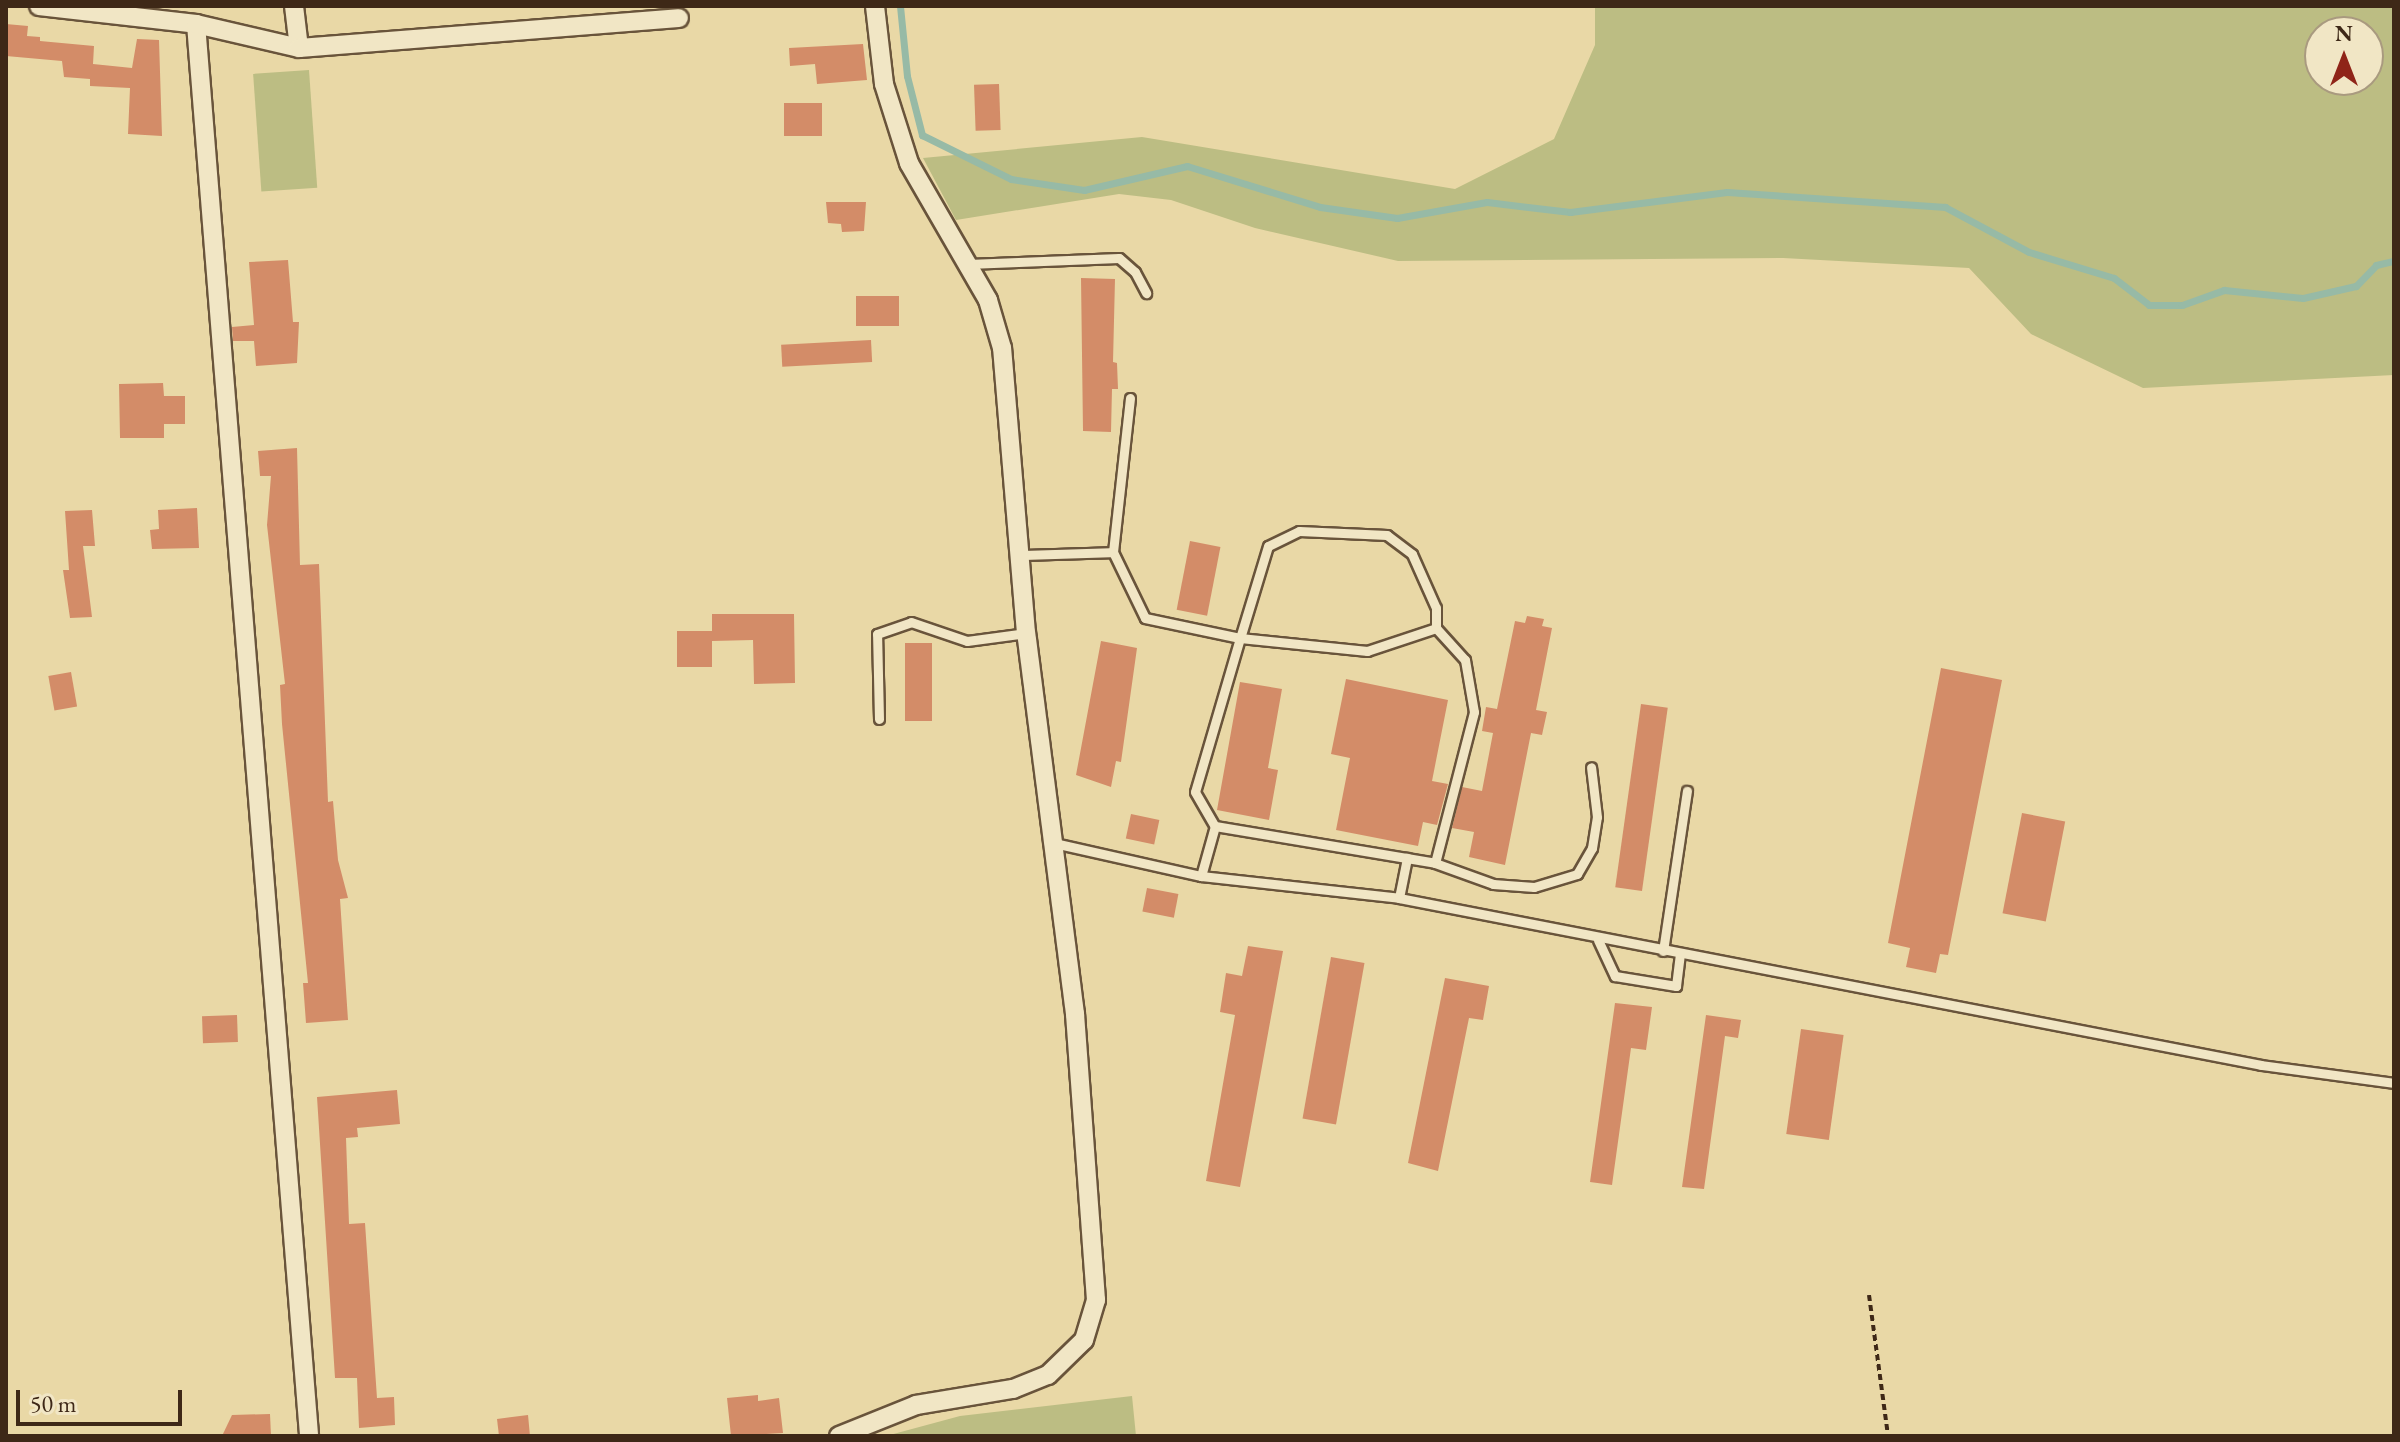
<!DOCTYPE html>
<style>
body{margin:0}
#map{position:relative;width:2400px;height:1442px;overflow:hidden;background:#e9d8a6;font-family:"EB Garamond",serif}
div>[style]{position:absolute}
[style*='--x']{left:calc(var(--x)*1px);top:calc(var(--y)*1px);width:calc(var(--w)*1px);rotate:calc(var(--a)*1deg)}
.green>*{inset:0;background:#bcbd83;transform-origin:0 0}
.stream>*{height:7px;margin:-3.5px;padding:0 3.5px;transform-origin:3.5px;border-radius:3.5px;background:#97baa6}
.building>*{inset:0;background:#d38c68;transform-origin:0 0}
.path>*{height:4px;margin-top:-2px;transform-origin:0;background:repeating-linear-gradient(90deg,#3e2817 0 6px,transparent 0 10px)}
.roads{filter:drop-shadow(2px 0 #69543b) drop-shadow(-2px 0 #69543b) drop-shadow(0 2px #69543b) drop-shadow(0 -2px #69543b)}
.lane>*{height:9px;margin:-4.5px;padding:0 4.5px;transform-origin:4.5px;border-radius:4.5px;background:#f1e6c5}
.street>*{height:18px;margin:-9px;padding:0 9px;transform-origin:9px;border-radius:9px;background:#f1e6c5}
span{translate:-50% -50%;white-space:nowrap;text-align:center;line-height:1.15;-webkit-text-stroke:6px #f1e6c5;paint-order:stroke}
.frame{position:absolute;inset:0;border:8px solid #3e2817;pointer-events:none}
.north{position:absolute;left:2304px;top:16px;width:80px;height:80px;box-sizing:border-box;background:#f1e6c5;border:2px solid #a99a7f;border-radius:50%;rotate:0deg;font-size:22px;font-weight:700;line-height:32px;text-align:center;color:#3e2817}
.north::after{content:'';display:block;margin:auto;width:28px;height:36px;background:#8f2418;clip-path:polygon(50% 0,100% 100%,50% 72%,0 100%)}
.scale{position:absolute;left:16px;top:1390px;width:166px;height:36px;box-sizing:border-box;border:4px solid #3e2817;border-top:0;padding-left:10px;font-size:24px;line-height:28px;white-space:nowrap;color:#3e2817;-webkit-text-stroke:6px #f1e6c5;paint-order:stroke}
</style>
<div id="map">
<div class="green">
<div style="clip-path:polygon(evenodd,1595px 6px,2394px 6px,2394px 375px,2143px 388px,2031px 334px,1969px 268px,1783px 258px,1398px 261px,1255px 228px,1171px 200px,1119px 194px,956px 220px,923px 158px,1142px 137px,1455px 189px,1554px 139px,1595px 45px,1595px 6px,2320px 32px,2368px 32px,2368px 80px,2320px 80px,2320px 32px)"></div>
<div style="left:309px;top:70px;width:118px;height:56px;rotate:86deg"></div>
<div style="clip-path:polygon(1132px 1396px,1136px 1436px,886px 1436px,960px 1416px)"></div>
</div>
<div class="stream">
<div style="--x:900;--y:6;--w:70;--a:84.3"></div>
<div style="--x:907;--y:76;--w:61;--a:75.7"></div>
<div style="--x:922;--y:135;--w:99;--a:26.3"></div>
<div style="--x:1011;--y:179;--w:74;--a:8.6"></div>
<div style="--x:1084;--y:190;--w:106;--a:-13.1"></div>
<div style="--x:1187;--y:166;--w:139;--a:17.1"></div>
<div style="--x:1320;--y:207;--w:78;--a:8.1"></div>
<div style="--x:1397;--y:218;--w:91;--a:-10.1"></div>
<div style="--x:1487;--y:202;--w:84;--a:6.9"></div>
<div style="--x:1570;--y:212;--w:158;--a:-7.3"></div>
<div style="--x:1727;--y:192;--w:219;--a:3.9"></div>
<div style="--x:1945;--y:207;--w:95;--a:28.2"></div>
<div style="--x:2029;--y:252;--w:89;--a:17"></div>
<div style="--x:2114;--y:278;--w:44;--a:37.6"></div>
<div style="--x:2149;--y:305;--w:33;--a:0"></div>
<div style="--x:2182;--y:305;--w:45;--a:-19.7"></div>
<div style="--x:2224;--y:290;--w:79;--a:5.8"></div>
<div style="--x:2303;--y:298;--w:54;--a:-12.8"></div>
<div style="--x:2356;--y:286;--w:29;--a:-46"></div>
<div style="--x:2376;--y:265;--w:18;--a:-13"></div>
</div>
<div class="building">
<div style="clip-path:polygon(6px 24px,28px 26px,27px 36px,40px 37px,40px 41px,94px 46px,93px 64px,132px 68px,137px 39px,159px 40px,162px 136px,128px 134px,130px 88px,90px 86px,90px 79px,64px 77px,62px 61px,6px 56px)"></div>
<div style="clip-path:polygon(863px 44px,867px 80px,817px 84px,815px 64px,790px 66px,789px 48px)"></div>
<div style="left:999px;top:84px;width:46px;height:25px;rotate:88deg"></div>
<div style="left:822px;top:103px;width:33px;height:38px;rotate:90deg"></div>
<div style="clip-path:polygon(826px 202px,866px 202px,864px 231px,842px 232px,841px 224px,828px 223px)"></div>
<div style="clip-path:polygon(288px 260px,293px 322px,299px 322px,297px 363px,256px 366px,254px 341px,233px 341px,232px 327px,254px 325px,249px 262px)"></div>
<div style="clip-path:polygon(1081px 278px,1115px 279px,1113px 362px,1117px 363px,1118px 389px,1112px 389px,1111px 432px,1083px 431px)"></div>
<div style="left:856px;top:296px;width:43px;height:30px"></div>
<div style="left:871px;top:340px;width:22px;height:90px;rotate:87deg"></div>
<div style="clip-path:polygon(163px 383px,164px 396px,185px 396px,185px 424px,164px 424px,164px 438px,120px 438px,119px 384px)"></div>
<div style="clip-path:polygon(297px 448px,300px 565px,319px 564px,328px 802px,333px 801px,338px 860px,348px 898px,340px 899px,348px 1020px,306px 1023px,303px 983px,308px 983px,282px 724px,280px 685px,285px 684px,267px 525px,271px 476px,260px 476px,258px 451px)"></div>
<div style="clip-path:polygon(197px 508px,199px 548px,152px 549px,150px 530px,159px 529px,158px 510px)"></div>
<div style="clip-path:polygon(92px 510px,95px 546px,83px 546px,92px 617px,70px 618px,63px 570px,69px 570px,65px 511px)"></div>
<div style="left:1190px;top:541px;width:31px;height:70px;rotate:11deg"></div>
<div style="clip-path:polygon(712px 614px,794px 614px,795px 683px,754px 684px,753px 640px,712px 641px)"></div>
<div style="clip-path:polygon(1527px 616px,1544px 619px,1542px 626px,1552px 628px,1536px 710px,1547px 712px,1542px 735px,1531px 733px,1505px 865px,1469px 857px,1474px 832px,1452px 828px,1462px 787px,1482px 791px,1493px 733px,1482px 731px,1486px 707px,1497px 709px,1515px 621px,1525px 623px)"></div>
<div style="left:712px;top:631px;width:36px;height:35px;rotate:90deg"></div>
<div style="clip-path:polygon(1101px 641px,1137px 648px,1121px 762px,1116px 761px,1111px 787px,1076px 775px)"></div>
<div style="left:905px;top:643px;width:27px;height:78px"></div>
<div style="clip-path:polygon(1941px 668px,2002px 680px,1948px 955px,1940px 954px,1936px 973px,1906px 967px,1910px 948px,1888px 943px)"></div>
<div style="left:71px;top:672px;width:35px;height:23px;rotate:80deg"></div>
<div style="clip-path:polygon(1346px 679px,1448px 700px,1432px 781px,1448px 784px,1437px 825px,1423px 822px,1418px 846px,1336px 830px,1350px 758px,1331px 754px)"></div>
<div style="clip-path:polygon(1240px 682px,1282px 689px,1268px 768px,1278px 770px,1269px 820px,1217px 810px)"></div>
<div style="left:1641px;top:704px;width:27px;height:185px;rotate:8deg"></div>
<div style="left:2022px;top:813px;width:44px;height:102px;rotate:11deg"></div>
<div style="left:1131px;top:814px;width:29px;height:25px;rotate:12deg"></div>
<div style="left:1147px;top:888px;width:32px;height:24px;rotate:11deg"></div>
<div style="clip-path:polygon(1248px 946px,1283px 951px,1240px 1187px,1206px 1181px,1235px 1015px,1220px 1012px,1226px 973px,1242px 976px)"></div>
<div style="left:1331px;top:957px;width:34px;height:164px;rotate:10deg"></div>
<div style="clip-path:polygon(1445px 978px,1489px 986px,1483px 1020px,1469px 1018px,1438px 1171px,1408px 1163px)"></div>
<div style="clip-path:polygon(1615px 1003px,1652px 1007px,1646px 1050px,1631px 1048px,1612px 1185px,1590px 1182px)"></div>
<div style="left:237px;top:1015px;width:27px;height:35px;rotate:88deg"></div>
<div style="clip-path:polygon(1706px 1015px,1741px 1020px,1738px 1038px,1725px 1036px,1704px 1189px,1682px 1187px)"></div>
<div style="left:1801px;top:1029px;width:43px;height:106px;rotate:8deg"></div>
<div style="clip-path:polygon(397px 1090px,400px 1124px,357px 1128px,358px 1137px,346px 1138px,349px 1224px,365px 1223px,377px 1398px,394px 1397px,395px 1425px,359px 1428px,357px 1378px,335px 1378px,317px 1097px)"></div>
<div style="clip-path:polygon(758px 1395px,758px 1401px,779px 1398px,783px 1433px,731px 1436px,727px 1398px)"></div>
<div style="clip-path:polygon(270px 1414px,271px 1436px,222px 1436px,232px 1415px)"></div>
<div style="clip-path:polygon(528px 1415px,530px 1436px,499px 1436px,497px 1419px)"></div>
</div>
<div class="path">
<div style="--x:1869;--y:1295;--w:142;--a:82.3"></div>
</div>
<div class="roads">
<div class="lane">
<div style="--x:968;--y:264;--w:151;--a:-2.3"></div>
<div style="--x:1119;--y:258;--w:21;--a:41"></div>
<div style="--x:1135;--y:272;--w:24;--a:62"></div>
<div style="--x:1130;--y:398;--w:155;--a:96.3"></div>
<div style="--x:1113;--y:552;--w:73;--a:64.1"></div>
<div style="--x:1145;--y:618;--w:97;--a:11.9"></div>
<div style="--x:1240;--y:638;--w:128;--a:5.8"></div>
<div style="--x:1367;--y:651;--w:73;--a:-18.4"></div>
<div style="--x:1436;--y:628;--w:20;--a:-90"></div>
<div style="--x:1436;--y:608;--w:59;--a:-114"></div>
<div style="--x:1412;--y:554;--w:31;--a:-143"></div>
<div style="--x:1387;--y:535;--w:88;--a:-177.4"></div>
<div style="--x:1299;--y:531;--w:34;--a:154"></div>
<div style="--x:1268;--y:546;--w:96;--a:106.9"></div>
<div style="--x:1240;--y:638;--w:160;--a:106.3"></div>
<div style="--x:1195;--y:792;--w:39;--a:60"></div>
<div style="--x:1215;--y:826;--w:52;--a:105.6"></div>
<div style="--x:1020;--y:555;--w:93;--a:-1.8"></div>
<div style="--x:879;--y:719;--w:85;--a:-91.3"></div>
<div style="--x:877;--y:634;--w:36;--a:-19"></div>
<div style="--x:911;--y:622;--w:59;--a:18.7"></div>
<div style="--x:967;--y:641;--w:60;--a:-7.7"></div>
<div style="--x:1215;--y:826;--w:223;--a:9.5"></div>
<div style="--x:1435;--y:863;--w:156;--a:-75.5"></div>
<div style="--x:1474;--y:712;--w:53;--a:-99.8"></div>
<div style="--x:1465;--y:660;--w:43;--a:-132.2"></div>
<div style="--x:1054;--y:843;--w:151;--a:12.7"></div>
<div style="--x:1201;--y:876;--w:199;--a:6.3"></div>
<div style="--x:1399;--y:898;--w:878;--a:10.96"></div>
<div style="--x:2261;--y:1065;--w:134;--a:7.7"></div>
<div style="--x:1435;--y:863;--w:62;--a:19.9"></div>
<div style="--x:1493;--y:884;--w:41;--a:4.2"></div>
<div style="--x:1534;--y:887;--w:45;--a:-16.8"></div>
<div style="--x:1577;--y:874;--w:30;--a:-60"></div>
<div style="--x:1592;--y:848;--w:31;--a:-81"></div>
<div style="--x:1597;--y:817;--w:50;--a:-96.8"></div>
<div style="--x:1399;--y:898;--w:41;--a:-78.7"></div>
<div style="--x:1598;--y:940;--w:40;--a:65"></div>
<div style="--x:1615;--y:976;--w:62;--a:9.3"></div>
<div style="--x:1676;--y:986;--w:32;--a:-83"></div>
<div style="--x:1663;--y:951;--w:162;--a:-81.5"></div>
</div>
<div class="street">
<div style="--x:39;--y:6;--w:158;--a:6.5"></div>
<div style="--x:196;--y:24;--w:1417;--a:85.42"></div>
<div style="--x:294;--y:6;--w:42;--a:83.2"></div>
<div style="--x:196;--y:24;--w:106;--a:13.1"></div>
<div style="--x:299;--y:48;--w:381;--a:-4.5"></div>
<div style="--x:839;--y:1436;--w:83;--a:-21.9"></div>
<div style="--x:916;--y:1405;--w:98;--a:-9.4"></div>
<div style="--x:1013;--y:1389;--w:38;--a:-22"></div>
<div style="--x:1048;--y:1375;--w:50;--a:-44.2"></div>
<div style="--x:1084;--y:1340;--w:42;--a:-73.3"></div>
<div style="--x:1096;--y:1300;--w:287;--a:-94.2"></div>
<div style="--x:1075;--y:1014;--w:384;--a:-97.3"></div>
<div style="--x:1026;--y:633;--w:286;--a:-94.8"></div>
<div style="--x:1002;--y:348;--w:50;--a:-106.3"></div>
<div style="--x:988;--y:300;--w:158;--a:-120"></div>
<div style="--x:909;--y:163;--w:83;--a:-107.6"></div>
<div style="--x:884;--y:84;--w:79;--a:-96.6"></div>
</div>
</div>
<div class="frame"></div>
<div class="north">N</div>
<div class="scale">50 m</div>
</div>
